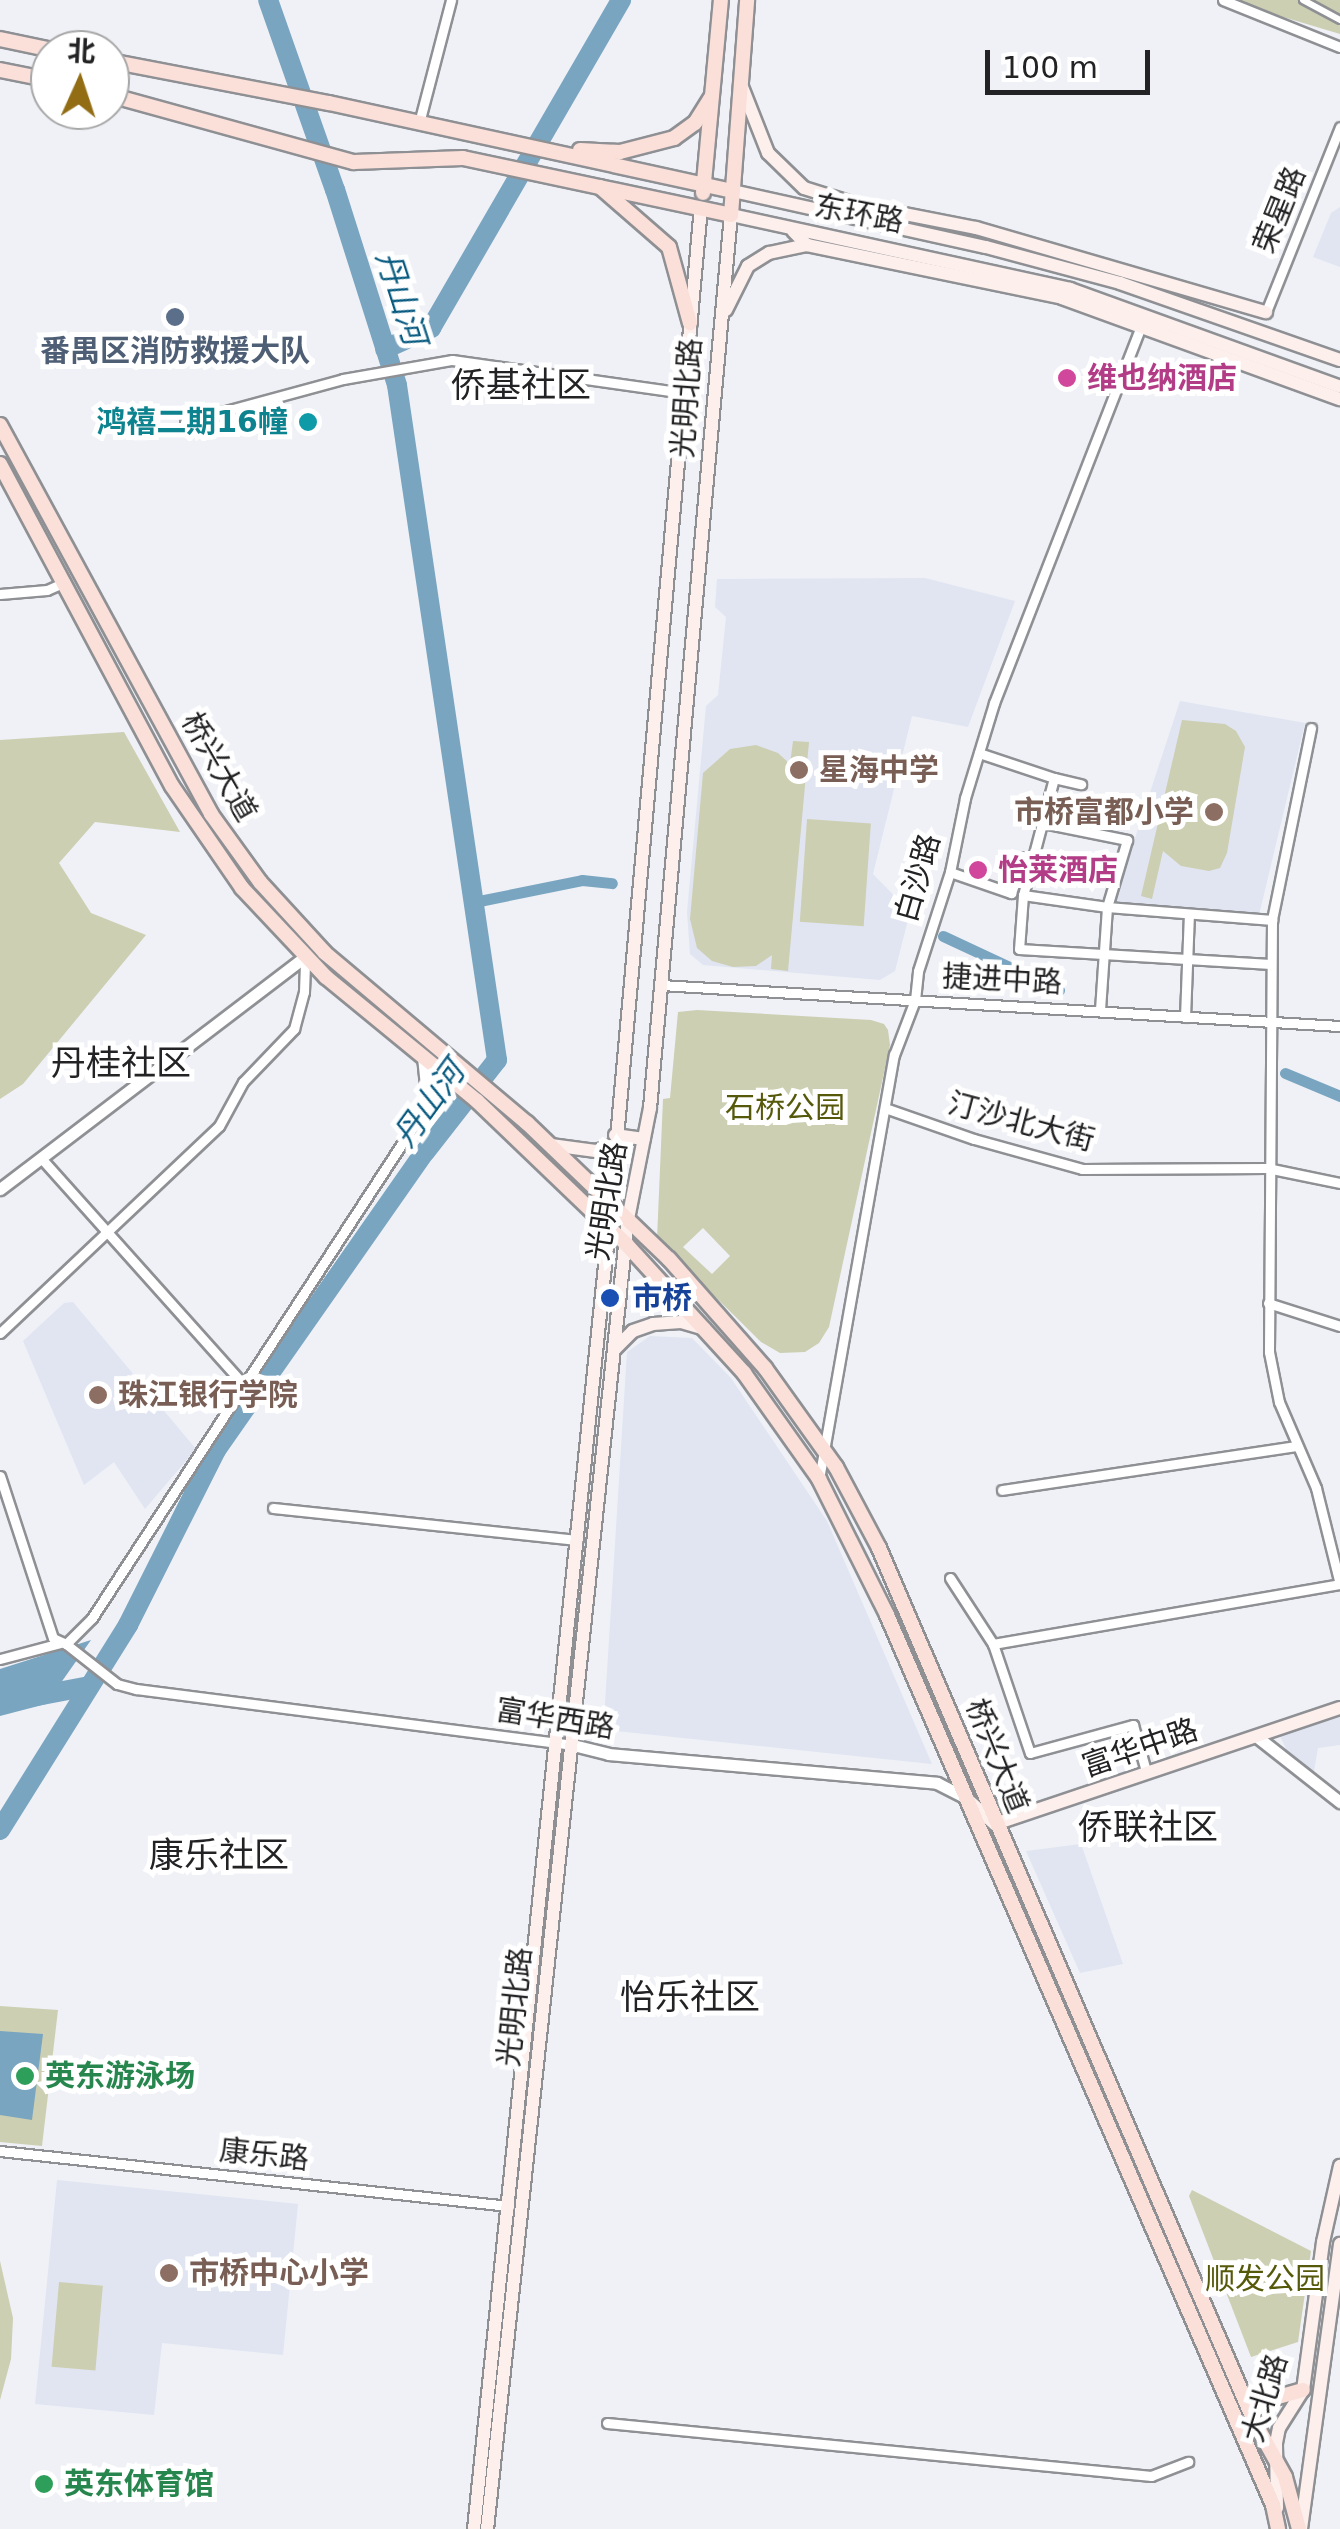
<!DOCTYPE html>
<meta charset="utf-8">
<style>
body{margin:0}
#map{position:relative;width:1340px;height:2529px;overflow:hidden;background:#eff1f6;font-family:"DejaVu Sans","Noto Sans SC",sans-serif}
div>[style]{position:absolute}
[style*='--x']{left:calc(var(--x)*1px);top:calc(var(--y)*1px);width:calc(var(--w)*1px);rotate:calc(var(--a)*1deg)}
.built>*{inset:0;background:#e0e5f1}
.green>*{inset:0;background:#cccfb2;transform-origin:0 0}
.water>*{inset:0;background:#79a5c1}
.canal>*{height:11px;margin:-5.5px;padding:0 5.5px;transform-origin:5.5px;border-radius:5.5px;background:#79a5c1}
.river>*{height:20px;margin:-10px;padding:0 10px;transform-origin:10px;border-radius:10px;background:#79a5c1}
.roads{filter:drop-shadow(2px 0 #8e9094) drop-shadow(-2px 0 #8e9094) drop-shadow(0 2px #8e9094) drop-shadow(0 -2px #8e9094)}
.pedestrian>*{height:6px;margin:-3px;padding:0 3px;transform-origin:3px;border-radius:3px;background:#fff}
.minor>*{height:9px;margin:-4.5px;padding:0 4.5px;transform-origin:4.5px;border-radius:4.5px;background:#fff}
.tertiary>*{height:11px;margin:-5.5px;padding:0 5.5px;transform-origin:5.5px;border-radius:5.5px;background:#fff}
.secondary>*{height:12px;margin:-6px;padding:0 6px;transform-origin:6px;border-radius:6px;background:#fdefec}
.primary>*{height:14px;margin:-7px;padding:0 7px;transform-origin:7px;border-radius:7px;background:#fbdfd9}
.dots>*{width:28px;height:28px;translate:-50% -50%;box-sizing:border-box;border:5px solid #fff;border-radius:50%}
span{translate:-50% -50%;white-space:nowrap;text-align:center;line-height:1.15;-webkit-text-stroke:10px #fff;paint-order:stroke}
.street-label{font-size:30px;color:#232325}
.service-label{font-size:30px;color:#4e5e75;font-weight:700}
.hotel-label{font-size:30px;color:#b23c85;font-weight:700}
.left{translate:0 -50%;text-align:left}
.culture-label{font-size:30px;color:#0d838f;font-weight:700}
.right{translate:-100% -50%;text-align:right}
.education-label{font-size:30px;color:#785e54;font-weight:700}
.park-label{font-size:30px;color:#56580a}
.transit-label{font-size:30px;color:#164399;font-weight:700}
.leisure-label{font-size:30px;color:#27864d;font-weight:700}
.water-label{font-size:32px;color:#085a80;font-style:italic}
.quarter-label{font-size:35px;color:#232325}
.north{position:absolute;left:30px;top:30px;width:100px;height:100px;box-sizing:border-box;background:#fff;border:2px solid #a7a7a8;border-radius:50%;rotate:3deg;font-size:28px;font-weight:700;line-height:40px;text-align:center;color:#232325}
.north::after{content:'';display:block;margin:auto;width:35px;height:45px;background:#926d14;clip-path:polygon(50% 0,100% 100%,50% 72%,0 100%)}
.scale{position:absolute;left:985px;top:50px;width:165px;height:45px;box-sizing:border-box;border:5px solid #232325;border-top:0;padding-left:12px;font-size:30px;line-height:35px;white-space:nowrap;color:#232325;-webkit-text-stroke:8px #fff;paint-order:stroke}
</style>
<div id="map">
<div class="built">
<div style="clip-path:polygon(1340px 207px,1340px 267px,1313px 257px,1331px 213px)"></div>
<div style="clip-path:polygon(925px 578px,1015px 601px,968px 727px,912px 716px,873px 874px,910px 912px,895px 971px,880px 980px,703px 965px,690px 954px,687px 912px,706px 706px,718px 695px,726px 617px,715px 607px,717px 579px)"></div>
<div style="clip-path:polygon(1180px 701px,1305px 723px,1259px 915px,1114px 902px)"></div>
<div style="clip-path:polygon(73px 1302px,196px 1449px,145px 1509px,114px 1462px,84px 1485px,23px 1341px,64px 1303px)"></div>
<div style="clip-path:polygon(650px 1336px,692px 1338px,731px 1378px,827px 1521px,932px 1764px,616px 1731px,604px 1720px,627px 1352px)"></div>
<div style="clip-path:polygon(1340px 1717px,1340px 1745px,1318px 1748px,1314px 1771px,1289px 1755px,1280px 1736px)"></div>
<div style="clip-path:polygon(1081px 1844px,1123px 1964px,1080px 1973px,1026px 1851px)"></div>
<div style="clip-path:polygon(57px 2180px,298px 2204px,283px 2355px,162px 2343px,154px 2415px,35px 2404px)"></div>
</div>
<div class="green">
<div style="clip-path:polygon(1239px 0,1340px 0,1340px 34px,1260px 10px)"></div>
<div style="clip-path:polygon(1182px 720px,1225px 724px,1236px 731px,1245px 747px,1227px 853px,1220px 868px,1209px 871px,1181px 866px,1163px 851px,1152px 899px,1141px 896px)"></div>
<div style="clip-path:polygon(124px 732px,180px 832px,95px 822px,59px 863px,91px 913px,146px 935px,23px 1084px,0 1099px,0 740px)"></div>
<div style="clip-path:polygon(793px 741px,809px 742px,788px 971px,771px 969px,772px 955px,756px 966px,733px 967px,712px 961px,697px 948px,690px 919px,703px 773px,730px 749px,756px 745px,778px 753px,790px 764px)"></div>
<div style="left:807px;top:819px;width:64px;height:103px;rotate:4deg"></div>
<div style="clip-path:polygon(evenodd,697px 1010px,871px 1020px,884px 1024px,888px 1030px,890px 1045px,829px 1327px,819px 1343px,805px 1352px,780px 1353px,761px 1342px,657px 1239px,663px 1099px,670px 1098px,678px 1012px,697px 1010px,703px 1228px,730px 1256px,712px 1274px,683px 1247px,703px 1228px)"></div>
<div style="clip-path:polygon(0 2006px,58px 2010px,42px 2146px,0 2142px)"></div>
<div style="clip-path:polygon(1192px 2190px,1311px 2251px,1298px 2342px,1251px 2357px,1189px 2196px)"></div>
<div style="clip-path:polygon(0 2261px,13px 2318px,11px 2359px,0 2400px)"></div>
<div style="left:59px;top:2282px;width:44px;height:85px;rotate:5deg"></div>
</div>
<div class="water">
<div style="clip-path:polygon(91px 1640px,46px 1704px,0 1716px,0 1669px)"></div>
<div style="clip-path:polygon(0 2031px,43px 2034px,32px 2120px,0 2115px)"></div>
</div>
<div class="canal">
<div style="--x:474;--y:902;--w:110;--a:-11.5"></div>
<div style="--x:582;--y:880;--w:30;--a:6"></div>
<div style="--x:943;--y:936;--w:128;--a:25"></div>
<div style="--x:1285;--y:1073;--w:60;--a:22.7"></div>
</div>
<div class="river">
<div style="--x:385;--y:349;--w:51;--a:-24.5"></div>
<div style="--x:431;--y:328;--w:379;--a:-59.9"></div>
<div style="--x:0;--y:1703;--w:91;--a:-10.8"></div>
<div style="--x:0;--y:1830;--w:242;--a:-58"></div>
<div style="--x:128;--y:1625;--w:196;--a:-63.3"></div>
<div style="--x:216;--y:1450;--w:364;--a:-55"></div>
<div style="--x:425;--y:1152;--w:117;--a:-52"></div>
<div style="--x:497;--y:1060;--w:682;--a:-98.43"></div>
<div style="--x:397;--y:385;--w:205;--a:-107.6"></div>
<div style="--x:335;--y:190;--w:201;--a:-109.4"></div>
</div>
<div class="roads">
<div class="pedestrian">
<div style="--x:1303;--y:0;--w:42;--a:28.4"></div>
</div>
<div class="minor">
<div style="--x:1223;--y:0;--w:126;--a:21.9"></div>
<div style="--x:419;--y:123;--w:127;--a:-75.4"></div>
<div style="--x:1266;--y:312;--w:199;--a:-68.2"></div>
<div style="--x:185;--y:422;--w:164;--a:-15.2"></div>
<div style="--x:343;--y:379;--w:111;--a:-9.9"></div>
<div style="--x:452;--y:360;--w:233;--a:8.1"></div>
<div style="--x:0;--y:594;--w:47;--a:-4.9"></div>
<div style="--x:47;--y:590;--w:20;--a:-24"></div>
<div style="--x:1311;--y:728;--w:196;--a:101.5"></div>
<div style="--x:1272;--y:920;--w:432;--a:90.4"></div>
<div style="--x:1269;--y:1352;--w:51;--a:78.7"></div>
<div style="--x:1279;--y:1402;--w:94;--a:66.7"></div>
<div style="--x:1316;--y:1488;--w:99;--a:76"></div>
<div style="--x:979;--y:753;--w:79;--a:18.4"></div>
<div style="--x:1054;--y:778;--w:121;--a:104.8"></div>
<div style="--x:1023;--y:895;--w:85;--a:8.1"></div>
<div style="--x:1107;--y:907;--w:104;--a:93.9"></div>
<div style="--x:1054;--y:778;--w:28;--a:13"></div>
<div style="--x:1043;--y:823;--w:86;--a:11.4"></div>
<div style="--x:1127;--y:840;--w:70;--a:106.6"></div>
<div style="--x:1107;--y:907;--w:166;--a:4.5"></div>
<div style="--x:950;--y:872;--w:65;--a:19"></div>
<div style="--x:1011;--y:893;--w:38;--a:-70"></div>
<div style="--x:1023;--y:895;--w:54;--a:94.2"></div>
<div style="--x:1019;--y:949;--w:252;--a:3.4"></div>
<div style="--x:661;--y:985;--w:680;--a:3.46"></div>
<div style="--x:1185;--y:1017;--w:102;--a:-87.8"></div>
<div style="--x:885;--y:1108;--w:94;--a:19.2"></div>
<div style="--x:974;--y:1139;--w:112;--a:15.5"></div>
<div style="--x:1082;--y:1169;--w:185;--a:-0.3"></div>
<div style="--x:1267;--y:1168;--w:75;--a:11.6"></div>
<div style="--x:41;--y:1158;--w:305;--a:48.2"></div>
<div style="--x:1268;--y:1303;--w:76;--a:17.7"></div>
<div style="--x:0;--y:1333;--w:301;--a:-43.4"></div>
<div style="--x:219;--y:1126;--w:50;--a:-61.4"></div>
<div style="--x:243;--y:1082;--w:74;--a:-46.1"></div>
<div style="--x:294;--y:1029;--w:38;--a:-75"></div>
<div style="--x:304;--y:992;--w:35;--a:-88"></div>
<div style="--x:0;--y:1476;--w:170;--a:71.9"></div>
<div style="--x:53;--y:1638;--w:14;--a:25"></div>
<div style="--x:66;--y:1644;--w:37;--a:-45"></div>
<div style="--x:92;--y:1618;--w:613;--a:-56.85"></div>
<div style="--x:427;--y:1105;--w:48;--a:-95.9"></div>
<div style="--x:819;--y:1479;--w:431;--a:-80"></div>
<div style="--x:894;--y:1055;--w:59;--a:-69.1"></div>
<div style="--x:915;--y:1000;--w:29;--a:-84"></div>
<div style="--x:918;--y:971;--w:104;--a:-72.1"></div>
<div style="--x:950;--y:872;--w:76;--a:-78.5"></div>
<div style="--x:965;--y:798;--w:99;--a:-73"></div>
<div style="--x:994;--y:703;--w:406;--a:-68.7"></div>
<div style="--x:1002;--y:1490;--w:298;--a:-8.5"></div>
<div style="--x:273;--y:1508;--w:306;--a:6"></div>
<div style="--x:950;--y:1578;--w:79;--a:56.9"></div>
<div style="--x:993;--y:1644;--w:115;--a:71.3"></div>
<div style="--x:1030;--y:1753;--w:107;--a:-15.2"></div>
<div style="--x:1133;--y:1725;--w:48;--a:74.2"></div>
<div style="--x:66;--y:1644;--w:65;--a:38.1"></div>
<div style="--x:117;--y:1684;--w:20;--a:15"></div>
<div style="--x:136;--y:1689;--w:441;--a:7.3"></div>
<div style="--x:993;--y:1644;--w:352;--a:-9.8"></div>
<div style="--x:0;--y:1659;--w:62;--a:-14.9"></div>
<div style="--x:0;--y:2151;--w:512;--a:6.17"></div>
<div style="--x:607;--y:2423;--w:547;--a:5.56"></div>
<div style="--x:1151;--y:2476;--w:40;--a:-21"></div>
</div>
<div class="tertiary">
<div style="--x:0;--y:1189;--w:383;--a:-37.3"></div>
<div style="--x:1256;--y:1736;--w:107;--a:38.2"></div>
<div style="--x:573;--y:1745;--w:36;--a:14"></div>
<div style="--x:608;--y:1754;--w:330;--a:5"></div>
<div style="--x:937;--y:1783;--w:31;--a:27"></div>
</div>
<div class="secondary">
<div style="--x:742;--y:87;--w:71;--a:68.5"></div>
<div style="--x:768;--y:153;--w:50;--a:44.2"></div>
<div style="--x:804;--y:188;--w:58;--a:17.2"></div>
<div style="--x:859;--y:205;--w:119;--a:11.1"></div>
<div style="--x:976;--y:228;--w:302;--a:16.2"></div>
<div style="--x:733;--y:191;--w:259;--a:12.5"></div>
<div style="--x:986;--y:247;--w:139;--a:15"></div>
<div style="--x:1120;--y:283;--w:233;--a:19.3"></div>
<div style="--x:793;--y:231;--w:20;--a:45"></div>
<div style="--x:807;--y:245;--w:260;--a:11.7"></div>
<div style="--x:1062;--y:298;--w:296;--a:20"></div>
<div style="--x:726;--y:310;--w:49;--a:-63.4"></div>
<div style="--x:748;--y:266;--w:25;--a:-32"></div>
<div style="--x:769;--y:253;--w:39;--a:-12"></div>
<div style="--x:615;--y:1135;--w:29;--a:8"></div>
<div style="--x:551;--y:1145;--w:45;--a:7.6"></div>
<div style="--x:596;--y:1151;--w:20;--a:-18"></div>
<div style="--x:615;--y:1349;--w:25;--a:-45"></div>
<div style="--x:633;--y:1331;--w:21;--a:-19"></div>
<div style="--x:653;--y:1324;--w:28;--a:-4"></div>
<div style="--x:681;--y:1322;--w:25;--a:16"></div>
<div style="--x:967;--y:1799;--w:38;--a:42"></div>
<div style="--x:995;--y:1824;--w:364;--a:-18.6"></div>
<div style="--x:1277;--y:2508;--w:65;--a:-90.9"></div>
<div style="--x:1276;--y:2443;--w:15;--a:-79"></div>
<div style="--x:1279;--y:2428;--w:45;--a:-57.7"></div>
<div style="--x:1303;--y:2390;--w:149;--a:-82.3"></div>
<div style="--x:1323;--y:2242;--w:78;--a:-77.4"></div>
<div style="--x:474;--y:2529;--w:1310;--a:-84.08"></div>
<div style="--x:609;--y:1226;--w:1022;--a:-84.84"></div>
<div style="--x:487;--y:2529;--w:1318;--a:-83.86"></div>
<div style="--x:628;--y:1219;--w:113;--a:-78.8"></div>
<div style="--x:650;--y:1108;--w:897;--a:-84.82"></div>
<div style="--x:731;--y:215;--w:347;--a:12.3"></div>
<div style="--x:1070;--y:289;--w:287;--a:19.9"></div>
<div style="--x:1301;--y:2529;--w:288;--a:-82.2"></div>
</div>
<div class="primary">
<div style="--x:0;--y:39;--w:53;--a:11.9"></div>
<div style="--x:110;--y:61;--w:223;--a:10.9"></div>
<div style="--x:329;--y:103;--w:413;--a:12.3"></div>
<div style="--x:0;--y:70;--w:51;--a:11.3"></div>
<div style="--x:110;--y:95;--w:253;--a:15.4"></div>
<div style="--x:354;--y:162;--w:109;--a:-2.1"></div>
<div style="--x:463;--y:158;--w:274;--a:12"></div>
<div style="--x:731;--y:215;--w:216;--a:-85.7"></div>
<div style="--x:580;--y:150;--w:40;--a:2.9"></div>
<div style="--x:620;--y:152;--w:56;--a:-14.5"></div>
<div style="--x:674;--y:138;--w:26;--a:-36"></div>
<div style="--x:695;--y:123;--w:31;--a:-58"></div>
<div style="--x:600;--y:187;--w:91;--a:41"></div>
<div style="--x:669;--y:247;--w:79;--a:74.6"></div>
<div style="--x:703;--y:193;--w:194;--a:-84.7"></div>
<div style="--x:0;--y:425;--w:443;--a:61.5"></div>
<div style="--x:211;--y:814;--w:84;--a:54.2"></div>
<div style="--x:260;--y:882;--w:96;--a:47.5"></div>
<div style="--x:325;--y:953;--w:264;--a:40.1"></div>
<div style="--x:527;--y:1123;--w:197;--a:43.8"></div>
<div style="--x:669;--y:1259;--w:145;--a:48.6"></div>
<div style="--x:765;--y:1368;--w:122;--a:54.4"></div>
<div style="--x:836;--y:1467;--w:92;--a:62"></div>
<div style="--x:879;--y:1548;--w:950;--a:66.75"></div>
<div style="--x:1254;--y:2421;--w:64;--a:61"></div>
<div style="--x:1285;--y:2477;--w:54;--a:74.9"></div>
<div style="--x:0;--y:464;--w:365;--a:61.9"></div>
<div style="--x:172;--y:786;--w:124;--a:55.5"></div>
<div style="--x:242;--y:888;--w:122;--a:46.7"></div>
<div style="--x:326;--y:977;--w:195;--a:39.4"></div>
<div style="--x:477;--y:1101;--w:207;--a:43.8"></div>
<div style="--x:626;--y:1244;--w:175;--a:47.5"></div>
<div style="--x:744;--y:1373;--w:130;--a:54.7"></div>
<div style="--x:819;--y:1479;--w:152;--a:63.4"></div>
<div style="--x:887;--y:1615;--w:970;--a:66.55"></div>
<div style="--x:1273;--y:2505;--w:25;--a:78"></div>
<div style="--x:1243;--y:2394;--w:28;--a:10"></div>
<div style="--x:1271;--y:2399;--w:33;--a:-16"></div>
</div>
</div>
<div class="dots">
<div style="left:175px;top:317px;background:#5c6f8a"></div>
<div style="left:1067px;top:378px;background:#d1479c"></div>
<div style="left:308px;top:422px;background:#0f9aa8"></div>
<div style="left:799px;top:770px;background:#8d6e63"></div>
<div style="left:1214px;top:812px;background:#8d6e63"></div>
<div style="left:978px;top:870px;background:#d1479c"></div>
<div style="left:610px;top:1298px;background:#1a4fb4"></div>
<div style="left:98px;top:1395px;background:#8d6e63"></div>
<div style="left:25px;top:2076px;background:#2e9e5b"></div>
<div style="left:169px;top:2273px;background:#8d6e63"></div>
<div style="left:44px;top:2484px;background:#2e9e5b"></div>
</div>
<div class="street-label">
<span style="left:1280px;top:210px;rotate:-68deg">荣星路</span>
<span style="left:859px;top:214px;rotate:11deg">东环路</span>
<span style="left:687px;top:398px;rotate:-86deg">光明北路</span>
<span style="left:219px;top:767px;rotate:60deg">桥兴大道</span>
<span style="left:918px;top:878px;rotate:-74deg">白沙路</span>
<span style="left:1002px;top:980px;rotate:3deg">捷进中路</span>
<span style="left:1021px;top:1122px;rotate:15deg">汀沙北大街</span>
<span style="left:607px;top:1201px;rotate:-81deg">光明北路</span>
<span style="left:555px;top:1719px;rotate:9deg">富华西路</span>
<span style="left:1140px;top:1748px;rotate:-19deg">富华中路</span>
<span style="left:997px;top:1756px;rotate:68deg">桥兴大道</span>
<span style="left:515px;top:2007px;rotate:-84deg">光明北路</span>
<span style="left:264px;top:2155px;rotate:6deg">康乐路</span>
<span style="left:1265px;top:2398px;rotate:-73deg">大北路</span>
</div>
<div class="service-label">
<span style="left:175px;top:351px">番禺区消防救援大队</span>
</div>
<div class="hotel-label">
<span class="left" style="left:1087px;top:378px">维也纳酒店</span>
<span class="left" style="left:998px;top:870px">怡莱酒店</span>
</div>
<div class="culture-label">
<span class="right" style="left:288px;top:422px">鸿禧二期16幢</span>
</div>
<div class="education-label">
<span class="left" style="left:819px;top:770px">星海中学</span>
<span class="right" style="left:1194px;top:812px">市桥富都小学</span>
<span class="left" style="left:118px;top:1395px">珠江银行学院</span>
<span class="left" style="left:189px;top:2273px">市桥中心小学</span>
</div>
<div class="park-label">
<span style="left:785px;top:1108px">石桥公园</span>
<span style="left:1265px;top:2279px">顺发公园</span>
</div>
<div class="transit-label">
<span class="left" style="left:632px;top:1298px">市桥</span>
</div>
<div class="leisure-label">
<span class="left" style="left:45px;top:2076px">英东游泳场</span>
<span class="left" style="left:64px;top:2484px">英东体育馆</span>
</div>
<div class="water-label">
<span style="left:401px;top:298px;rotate:72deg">丹山河</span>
<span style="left:429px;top:1104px;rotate:-54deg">丹山河</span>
</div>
<div class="quarter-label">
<span style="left:521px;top:385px">侨基社区</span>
<span style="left:121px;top:1063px">丹桂社区</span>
<span style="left:1148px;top:1827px">侨联社区</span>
<span style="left:219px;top:1855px">康乐社区</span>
<span style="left:690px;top:1997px">怡乐社区</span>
</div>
<div class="north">北</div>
<div class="scale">100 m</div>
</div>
